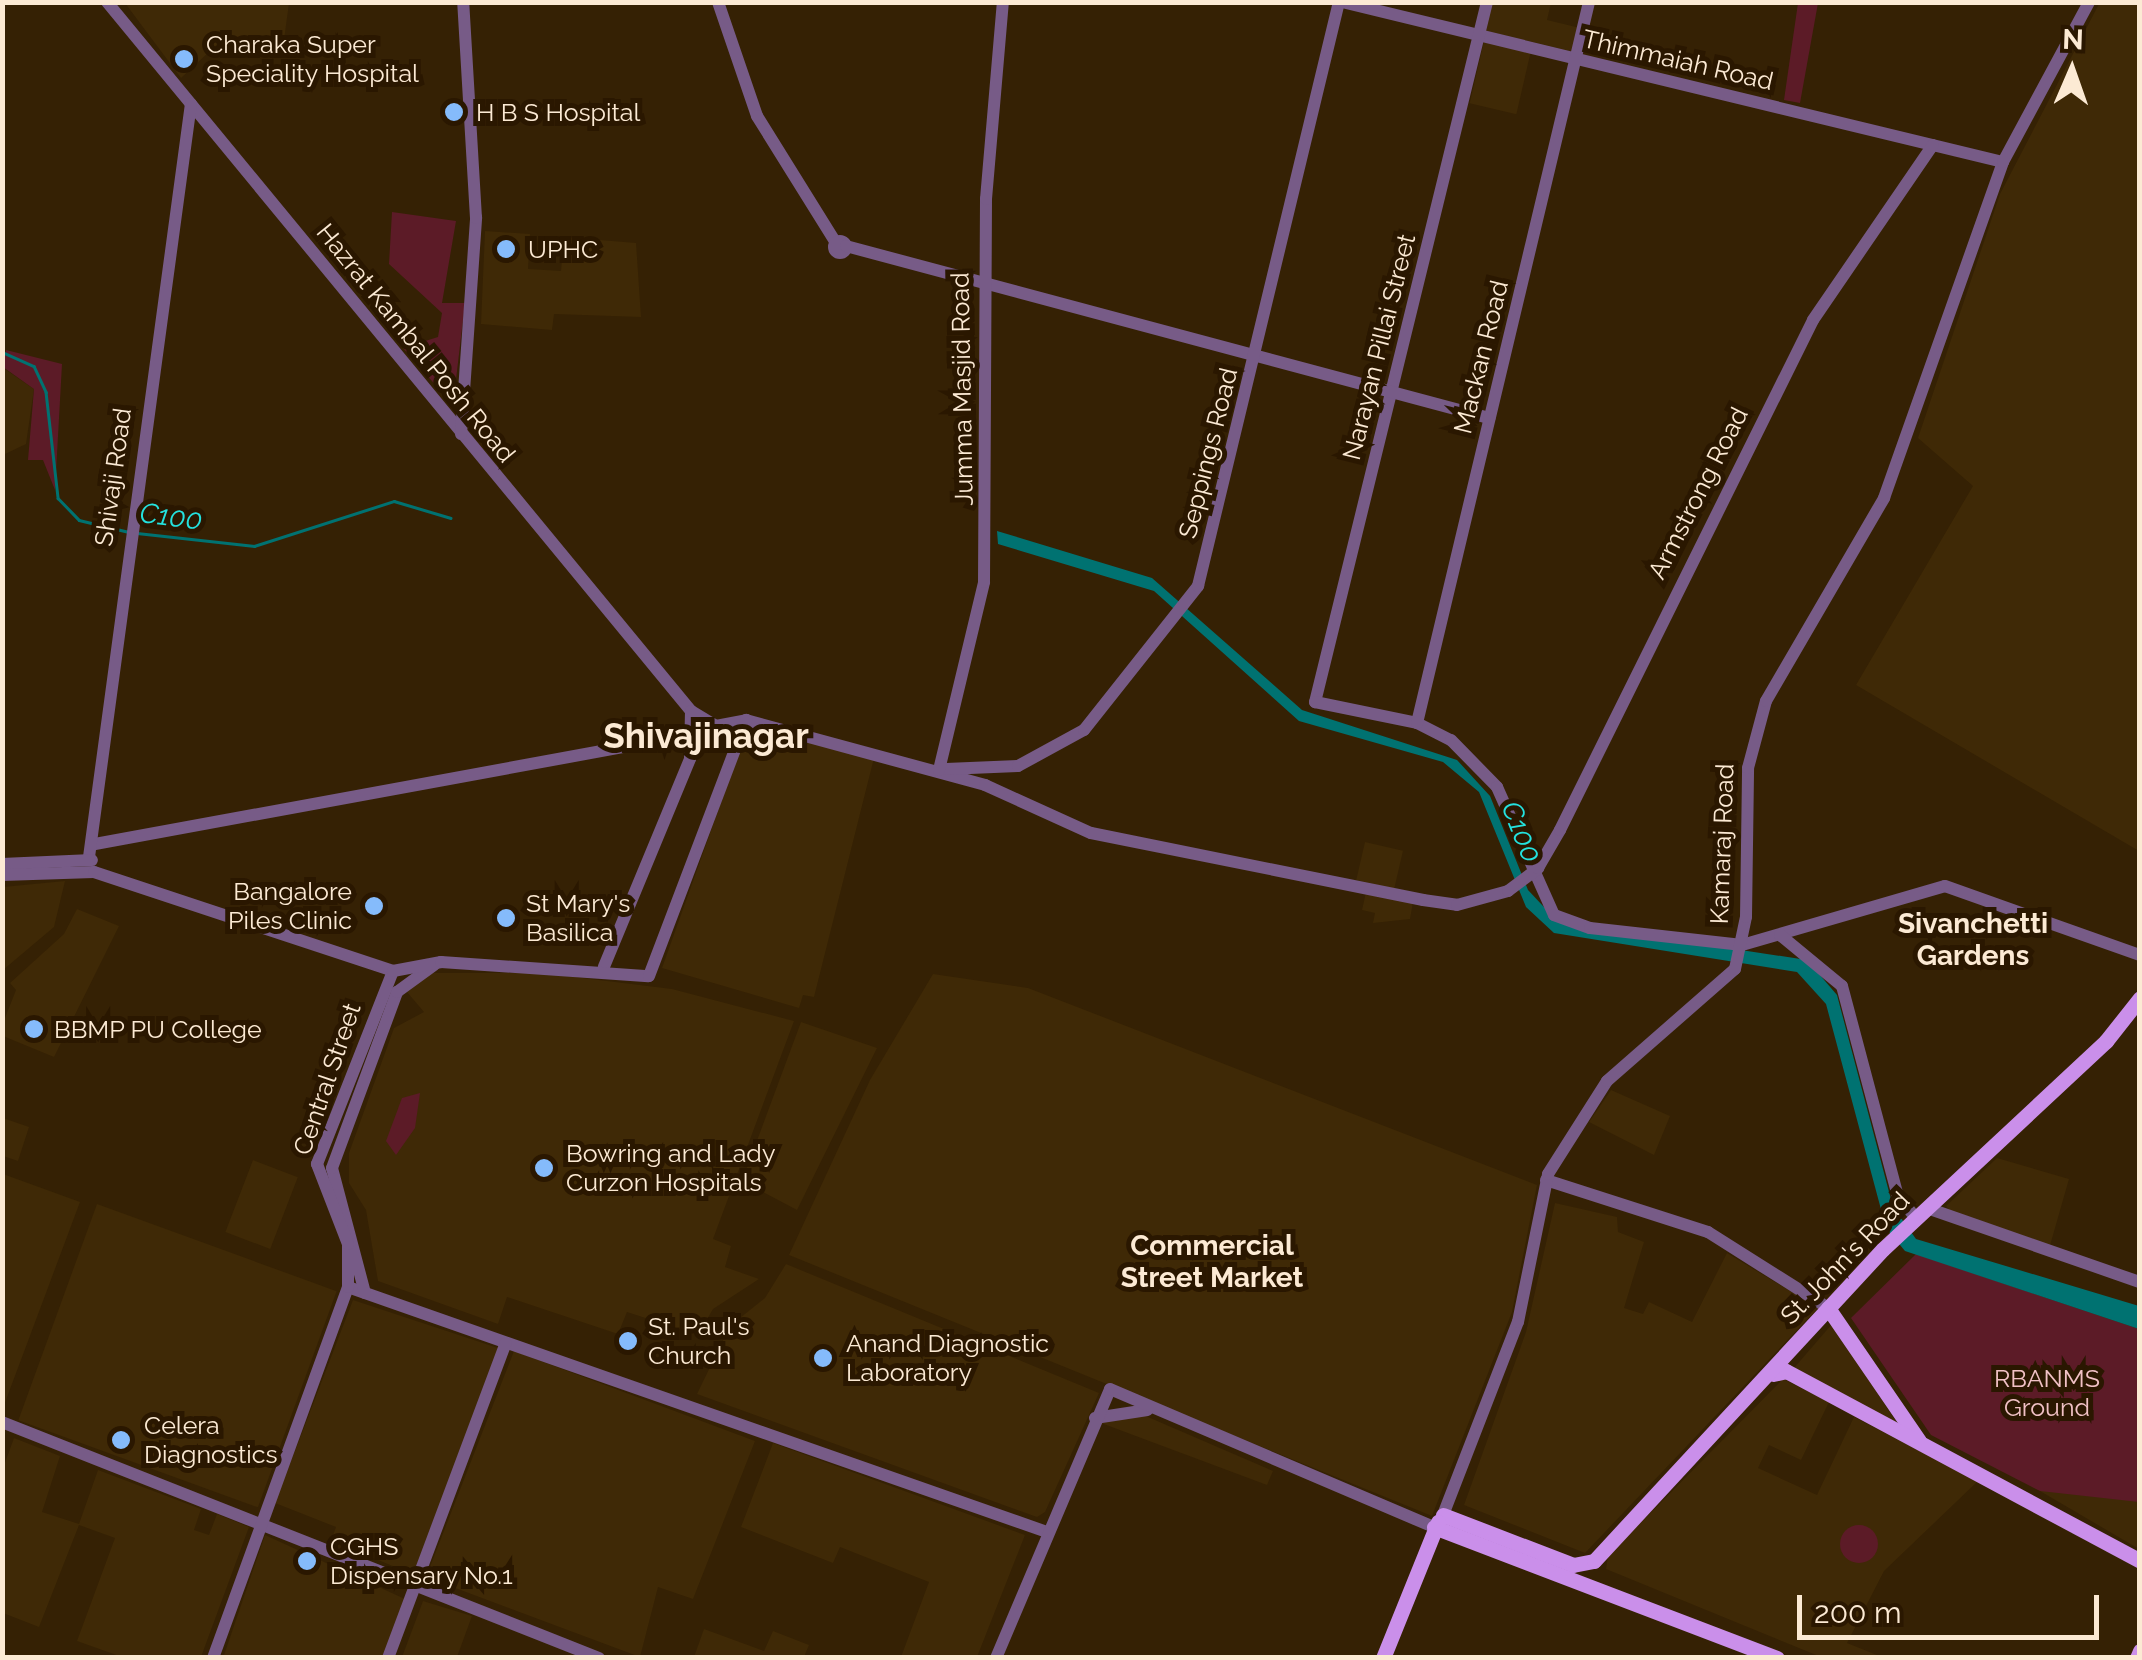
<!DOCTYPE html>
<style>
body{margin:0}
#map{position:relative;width:2142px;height:1660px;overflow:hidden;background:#352104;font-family:Raleway,sans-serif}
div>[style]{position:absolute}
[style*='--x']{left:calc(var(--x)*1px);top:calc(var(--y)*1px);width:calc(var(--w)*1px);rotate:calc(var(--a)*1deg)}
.built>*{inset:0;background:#3f2906;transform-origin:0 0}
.green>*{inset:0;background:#5c1b27}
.round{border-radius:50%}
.water>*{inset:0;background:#007271}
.stream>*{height:2.5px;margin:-1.25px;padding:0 1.25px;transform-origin:1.25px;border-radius:1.25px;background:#007271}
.minor>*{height:12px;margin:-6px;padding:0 6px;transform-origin:6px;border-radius:6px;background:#775b87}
.minor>.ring{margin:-6px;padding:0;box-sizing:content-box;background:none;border:12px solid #775b87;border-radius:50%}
.major>*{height:15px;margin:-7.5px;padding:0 7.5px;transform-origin:7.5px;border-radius:7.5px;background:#ca8fea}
.dots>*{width:28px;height:28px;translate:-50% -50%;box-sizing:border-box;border:5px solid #2a1700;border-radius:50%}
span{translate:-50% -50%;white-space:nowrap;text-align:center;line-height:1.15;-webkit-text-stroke:10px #2a1700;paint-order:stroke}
.poi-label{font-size:25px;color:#fcead4}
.left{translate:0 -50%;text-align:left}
.right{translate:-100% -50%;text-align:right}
.street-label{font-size:25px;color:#fcead4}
.park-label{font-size:25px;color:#f1c1c5}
.water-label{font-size:28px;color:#24e2df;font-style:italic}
.neighbourhood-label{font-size:28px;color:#fcead4;font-weight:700}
.district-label{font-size:35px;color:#fcead4;font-weight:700}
.frame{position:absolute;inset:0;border:5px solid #fcead4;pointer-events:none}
.north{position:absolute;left:2022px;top:20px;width:100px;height:100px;-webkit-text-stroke:8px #2a1700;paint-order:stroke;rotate:2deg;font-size:28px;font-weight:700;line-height:40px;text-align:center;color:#fcead4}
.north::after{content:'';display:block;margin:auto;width:35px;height:45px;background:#fcead4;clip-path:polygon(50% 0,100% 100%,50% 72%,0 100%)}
.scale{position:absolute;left:1797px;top:1595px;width:302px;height:45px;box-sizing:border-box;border:5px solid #fcead4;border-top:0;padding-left:12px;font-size:30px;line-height:35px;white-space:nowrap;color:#fcead4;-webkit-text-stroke:8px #2a1700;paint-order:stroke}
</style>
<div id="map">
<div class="built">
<div style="clip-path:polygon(1490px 2px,1551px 3px,1547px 20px,1580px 28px,1574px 52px,1483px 30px)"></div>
<div style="clip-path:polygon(2100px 2px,2140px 3px,2139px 851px,1856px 685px,1973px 486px,1918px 438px,2000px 194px)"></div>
<div style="clip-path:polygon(125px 3px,289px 3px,284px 40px,223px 39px,181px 78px)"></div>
<div style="left:1484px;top:41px;width:48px;height:64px;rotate:13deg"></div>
<div style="clip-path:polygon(485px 231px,530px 234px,528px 269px,561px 271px,564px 237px,636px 243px,641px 317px,554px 314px,552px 330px,481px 324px)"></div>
<div style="clip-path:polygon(2px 367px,34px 389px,26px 444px,3px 455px)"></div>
<div style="clip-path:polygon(749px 724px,875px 754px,814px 997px,803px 995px,799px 1008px,662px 968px)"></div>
<div style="left:1365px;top:842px;width:39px;height:39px;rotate:13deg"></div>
<div style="clip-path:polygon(65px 881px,54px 927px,3px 970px,3px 887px)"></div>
<div style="clip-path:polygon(1366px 892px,1413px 902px,1410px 919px,1373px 923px,1375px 913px,1362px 910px)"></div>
<div style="clip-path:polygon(77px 909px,119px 926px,54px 1057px,3px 1036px,3px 1023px,16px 990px,10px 983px,64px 934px)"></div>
<div style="clip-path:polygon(429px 973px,542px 973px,672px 989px,794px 1021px,713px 1239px,731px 1246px,725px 1267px,759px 1279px,713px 1309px,698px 1335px,627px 1312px,618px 1334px,507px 1297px,498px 1324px,378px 1281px,366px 1210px,349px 1183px,349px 1153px,394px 1028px,424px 1012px,407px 992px)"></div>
<div style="clip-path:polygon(933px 974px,1028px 988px,1537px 1185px,1512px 1312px,1432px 1516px,789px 1255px,870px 1080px)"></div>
<div style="clip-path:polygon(801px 1022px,877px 1048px,797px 1210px,742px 1181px)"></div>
<div style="clip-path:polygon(1611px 1090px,1670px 1116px,1654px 1155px,1589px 1122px)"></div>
<div style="clip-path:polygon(3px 1118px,29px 1127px,18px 1161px,3px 1156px)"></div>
<div style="clip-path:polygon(1997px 1158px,2069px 1179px,2049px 1249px,1956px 1219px,1946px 1206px)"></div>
<div style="left:253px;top:1160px;width:48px;height:77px;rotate:21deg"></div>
<div style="clip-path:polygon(3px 1174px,80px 1202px,3px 1408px,2px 1174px)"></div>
<div style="clip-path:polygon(1555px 1203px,1617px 1217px,1618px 1232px,1644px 1242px,1624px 1308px,1643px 1314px,1649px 1302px,1692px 1322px,1727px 1253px,1818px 1308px,1585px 1553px,1464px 1505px,1526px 1332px)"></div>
<div style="left:97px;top:1204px;width:255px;height:230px;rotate:20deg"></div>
<div style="clip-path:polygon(786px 1264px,1099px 1393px,1045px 1512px,1037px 1517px,697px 1394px,730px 1326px,765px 1298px)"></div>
<div style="clip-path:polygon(353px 1300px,501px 1349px,415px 1575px,331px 1541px,336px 1527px,275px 1503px)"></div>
<div style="clip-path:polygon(2080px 1309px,2139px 1329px,2139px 1549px,2040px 1491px,2063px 1443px)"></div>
<div style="clip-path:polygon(1832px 1324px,1897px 1423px,1794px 1368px)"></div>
<div style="clip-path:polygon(514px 1351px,755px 1441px,693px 1599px,658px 1587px,640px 1657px,426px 1577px)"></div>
<div style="clip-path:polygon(1783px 1379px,1829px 1402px,1801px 1460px,1769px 1445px,1758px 1468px,1817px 1495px,1854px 1417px,1978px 1481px,1884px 1571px,1847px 1643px,1882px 1657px,1821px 1657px,1606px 1569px,1608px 1556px)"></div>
<div style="clip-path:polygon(1141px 1414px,1273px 1471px,1267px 1485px,1101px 1423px)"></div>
<div style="clip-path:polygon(14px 1438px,60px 1456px,42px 1512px,79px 1524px,98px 1470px,201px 1509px,194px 1530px,209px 1535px,217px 1514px,249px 1527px,201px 1657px,122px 1657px,77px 1641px,115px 1538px,79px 1525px,39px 1627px,3px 1613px,3px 1468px)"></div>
<div style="clip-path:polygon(773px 1443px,1025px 1535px,977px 1657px,901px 1657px,929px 1582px,840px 1547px,833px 1563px,741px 1527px)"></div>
<div style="clip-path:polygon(265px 1535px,405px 1599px,383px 1657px,223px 1658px)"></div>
<div style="clip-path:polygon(423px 1601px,472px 1616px,457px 1657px,402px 1657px)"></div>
<div style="clip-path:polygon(704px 1629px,764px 1651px,773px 1631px,809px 1645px,804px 1657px,694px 1657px)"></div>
</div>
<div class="green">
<div style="clip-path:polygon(1798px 3px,1818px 3px,1800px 103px,1784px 100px)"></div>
<div style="clip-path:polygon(392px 212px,456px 221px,442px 303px,465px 303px,453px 405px,403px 348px,438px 337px,442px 313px,389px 264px)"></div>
<div style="clip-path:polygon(6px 350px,62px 364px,55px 490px,43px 460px,28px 460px,34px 389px,3px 367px)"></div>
<div style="clip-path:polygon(420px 1093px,415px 1128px,396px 1155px,386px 1141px,402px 1098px)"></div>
<div style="clip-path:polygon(1916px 1254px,2139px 1329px,2139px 1502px,2040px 1491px,1931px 1435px,1851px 1318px)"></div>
<div class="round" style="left:1840px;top:1525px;width:38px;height:38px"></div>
</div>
<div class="water">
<div style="clip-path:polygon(997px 531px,1152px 578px,1302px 710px,1457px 760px,1490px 796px,1528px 890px,1558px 922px,1807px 960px,1837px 995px,1893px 1207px,1916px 1239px,2139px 1306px,2139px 1329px,1905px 1251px,1886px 1228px,1826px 1004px,1797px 972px,1554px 933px,1526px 907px,1479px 792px,1443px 762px,1299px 721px,1154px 591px,998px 544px)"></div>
</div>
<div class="stream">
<div style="--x:2;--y:352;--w:35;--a:24"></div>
<div style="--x:34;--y:366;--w:29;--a:65"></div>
<div style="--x:46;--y:392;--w:107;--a:83.5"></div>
<div style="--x:58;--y:498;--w:30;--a:46"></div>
<div style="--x:79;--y:520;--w:51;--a:13.5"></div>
<div style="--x:137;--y:533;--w:118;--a:6.3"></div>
<div style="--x:254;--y:546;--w:147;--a:-17.8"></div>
<div style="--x:394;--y:501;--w:59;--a:16.6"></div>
</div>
<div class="minor">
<div style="--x:107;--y:2;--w:919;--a:50.52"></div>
<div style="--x:691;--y:711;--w:48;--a:91.2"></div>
<div style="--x:690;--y:759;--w:225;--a:112.5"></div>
<div style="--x:718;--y:2;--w:120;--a:71.1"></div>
<div style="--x:757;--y:116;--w:150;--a:58.1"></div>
<div style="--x:1342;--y:2;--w:680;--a:13.61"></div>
<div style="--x:1487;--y:2;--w:721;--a:103.8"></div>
<div style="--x:1315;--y:702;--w:104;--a:11.6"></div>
<div style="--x:1417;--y:723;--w:38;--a:27"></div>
<div style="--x:1451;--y:740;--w:66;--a:45.6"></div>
<div style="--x:1497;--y:787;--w:140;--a:66"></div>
<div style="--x:1554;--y:915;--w:38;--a:20"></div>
<div style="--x:1590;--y:928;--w:153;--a:6.4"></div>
<div style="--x:1742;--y:945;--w:211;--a:-16.2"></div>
<div style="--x:1945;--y:886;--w:207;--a:19.5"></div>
<div class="ring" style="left:834px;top:241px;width:0;height:0"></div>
<div style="--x:846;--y:246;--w:666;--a:14.98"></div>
<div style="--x:461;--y:434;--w:217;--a:-86"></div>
<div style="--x:476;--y:218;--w:216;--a:-93.4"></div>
<div style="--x:691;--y:711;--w:29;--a:31"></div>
<div style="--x:716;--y:726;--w:31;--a:-11"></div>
<div style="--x:746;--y:720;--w:248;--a:15.2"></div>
<div style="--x:985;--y:785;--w:116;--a:24.4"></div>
<div style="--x:1091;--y:833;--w:339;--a:11.4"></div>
<div style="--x:1423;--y:900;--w:34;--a:8"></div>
<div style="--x:1457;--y:905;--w:53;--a:-15.4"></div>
<div style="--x:1508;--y:891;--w:38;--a:-37"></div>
<div style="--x:1538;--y:868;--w:44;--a:-59.9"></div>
<div style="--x:1560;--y:830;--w:569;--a:-63.61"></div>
<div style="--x:1813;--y:320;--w:212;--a:-55.6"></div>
<div style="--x:1417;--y:723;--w:741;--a:-76.58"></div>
<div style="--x:946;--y:769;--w:72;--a:-2.4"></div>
<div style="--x:1018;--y:766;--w:75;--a:-28.6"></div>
<div style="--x:1084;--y:730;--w:184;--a:-51.6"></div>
<div style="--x:1198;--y:586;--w:601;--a:-76.43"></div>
<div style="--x:939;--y:770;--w:193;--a:-76.5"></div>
<div style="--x:984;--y:582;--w:383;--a:-89.7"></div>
<div style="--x:986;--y:199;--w:198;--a:-85.1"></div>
<div style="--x:95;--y:844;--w:604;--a:-10.4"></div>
<div style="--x:689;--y:735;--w:49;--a:9.5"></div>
<div style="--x:89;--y:857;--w:760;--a:-82.29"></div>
<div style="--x:2;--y:864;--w:90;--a:-2.5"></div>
<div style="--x:2;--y:875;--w:92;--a:-1.9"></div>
<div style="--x:94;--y:872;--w:315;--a:18.3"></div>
<div style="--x:1780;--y:935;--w:80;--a:39.4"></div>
<div style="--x:1842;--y:986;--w:217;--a:75.1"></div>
<div style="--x:1898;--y:1196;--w:28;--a:51"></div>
<div style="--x:1546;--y:1180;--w:170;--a:17.8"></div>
<div style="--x:1708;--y:1232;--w:142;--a:32.3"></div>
<div style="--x:1927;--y:1208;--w:225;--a:19.2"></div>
<div style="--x:348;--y:1287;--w:738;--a:19.32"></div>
<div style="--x:365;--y:1293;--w:129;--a:-104.8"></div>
<div style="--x:332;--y:1168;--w:188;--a:-69.7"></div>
<div style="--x:397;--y:992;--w:46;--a:-36.1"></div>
<div style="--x:1095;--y:1418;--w:53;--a:-8.7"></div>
<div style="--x:2;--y:1422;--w:642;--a:21.57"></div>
<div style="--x:1443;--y:1515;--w:207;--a:-68.8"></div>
<div style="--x:1518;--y:1322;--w:151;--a:-78.5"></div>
<div style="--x:1548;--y:1174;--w:110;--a:-57.6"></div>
<div style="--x:1607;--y:1081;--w:170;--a:-41.2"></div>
<div style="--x:1735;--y:969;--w:53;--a:-78.1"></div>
<div style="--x:1746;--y:917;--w:149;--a:-89.2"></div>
<div style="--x:1748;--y:768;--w:69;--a:-75"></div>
<div style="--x:1766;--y:701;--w:235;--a:-59.8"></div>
<div style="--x:1884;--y:498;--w:356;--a:-70.5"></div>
<div style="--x:2003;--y:162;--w:182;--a:-61.7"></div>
<div style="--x:213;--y:1658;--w:395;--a:-70"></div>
<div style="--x:348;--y:1287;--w:43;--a:-90"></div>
<div style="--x:348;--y:1244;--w:86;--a:-111.2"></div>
<div style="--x:317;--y:1164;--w:207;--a:-68.5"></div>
<div style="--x:393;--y:971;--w:49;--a:-10.6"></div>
<div style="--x:441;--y:962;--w:208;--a:3.9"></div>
<div style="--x:649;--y:976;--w:274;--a:-69.2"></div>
<div style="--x:388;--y:1658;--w:336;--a:-69.5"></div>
<div style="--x:996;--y:1658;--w:292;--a:-67"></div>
<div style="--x:1110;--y:1389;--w:352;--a:23.1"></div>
</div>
<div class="major">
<div style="--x:1828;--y:1308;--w:161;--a:55.6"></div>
<div style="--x:1773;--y:1374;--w:13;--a:-13"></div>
<div style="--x:1786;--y:1371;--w:402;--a:28.2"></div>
<div style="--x:1443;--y:1515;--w:139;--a:21"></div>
<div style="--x:1573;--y:1565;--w:21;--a:-11"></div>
<div style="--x:1434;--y:1527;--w:367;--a:20.9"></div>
<div style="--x:1594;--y:1561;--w:425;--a:-47.2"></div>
<div style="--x:1883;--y:1249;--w:305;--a:-43"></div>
<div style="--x:2106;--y:1041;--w:55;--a:-51.7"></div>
<div style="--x:1383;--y:1658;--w:147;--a:-68"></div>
<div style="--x:2137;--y:1658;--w:8;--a:-67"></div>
</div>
<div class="dots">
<div style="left:184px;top:59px;background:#85bbfb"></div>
<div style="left:454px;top:112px;background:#85bbfb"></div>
<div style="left:506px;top:249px;background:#85bbfb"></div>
<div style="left:374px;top:906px;background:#85bbfb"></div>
<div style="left:506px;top:918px;background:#85bbfb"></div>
<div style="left:34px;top:1029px;background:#85bbfb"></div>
<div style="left:544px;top:1168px;background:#85bbfb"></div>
<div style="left:628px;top:1341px;background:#85bbfb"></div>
<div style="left:823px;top:1358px;background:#85bbfb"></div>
<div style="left:121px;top:1440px;background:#85bbfb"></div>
<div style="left:307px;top:1561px;background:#85bbfb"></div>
</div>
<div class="poi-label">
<span class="left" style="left:206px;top:59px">Charaka Super<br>Speciality Hospital</span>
<span class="left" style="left:476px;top:112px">H B S Hospital</span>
<span class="left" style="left:528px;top:249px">UPHC</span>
<span class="right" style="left:352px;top:906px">Bangalore<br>Piles Clinic</span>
<span class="left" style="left:526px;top:918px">St Mary's<br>Basilica</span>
<span class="left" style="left:54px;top:1029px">BBMP PU College</span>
<span class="left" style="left:566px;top:1168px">Bowring and Lady<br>Curzon Hospitals</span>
<span class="left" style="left:648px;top:1341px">St. Paul's<br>Church</span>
<span class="left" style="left:846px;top:1358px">Anand Diagnostic<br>Laboratory</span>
<span class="left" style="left:144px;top:1440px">Celera<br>Diagnostics</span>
<span class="left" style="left:330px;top:1561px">CGHS<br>Dispensary No.1</span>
</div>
<div class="street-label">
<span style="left:1678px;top:60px;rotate:13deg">Thimmaiah Road</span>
<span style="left:416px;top:343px;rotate:51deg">Hazrat Kambal Posh Road</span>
<span style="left:1379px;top:347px;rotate:-76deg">Narayan Pillai Street</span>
<span style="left:1481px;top:357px;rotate:-76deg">Mackan Road</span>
<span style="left:962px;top:389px;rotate:-91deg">Jumma Masjid Road</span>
<span style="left:1208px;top:453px;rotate:-76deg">Seppings Road</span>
<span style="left:113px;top:477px;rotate:-82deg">Shivaji Road</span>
<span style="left:1698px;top:493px;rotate:-63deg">Armstrong Road</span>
<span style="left:1722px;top:844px;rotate:-88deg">Kamaraj Road</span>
<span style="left:327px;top:1079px;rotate:-71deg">Central Street</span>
<span style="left:1845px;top:1258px;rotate:-46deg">St. John's Road</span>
</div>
<div class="park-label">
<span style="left:2047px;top:1393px">RBANMS<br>Ground</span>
</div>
<div class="water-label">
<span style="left:171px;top:517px;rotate:7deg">C100</span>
<span style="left:1521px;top:832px;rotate:68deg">C100</span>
</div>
<div class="neighbourhood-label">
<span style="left:1973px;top:940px">Sivanchetti<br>Gardens</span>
<span style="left:1212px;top:1262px">Commercial<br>Street Market</span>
</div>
<div class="district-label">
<span style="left:706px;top:736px">Shivajinagar</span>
</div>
<div class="frame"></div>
<div class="north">N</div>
<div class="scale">200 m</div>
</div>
